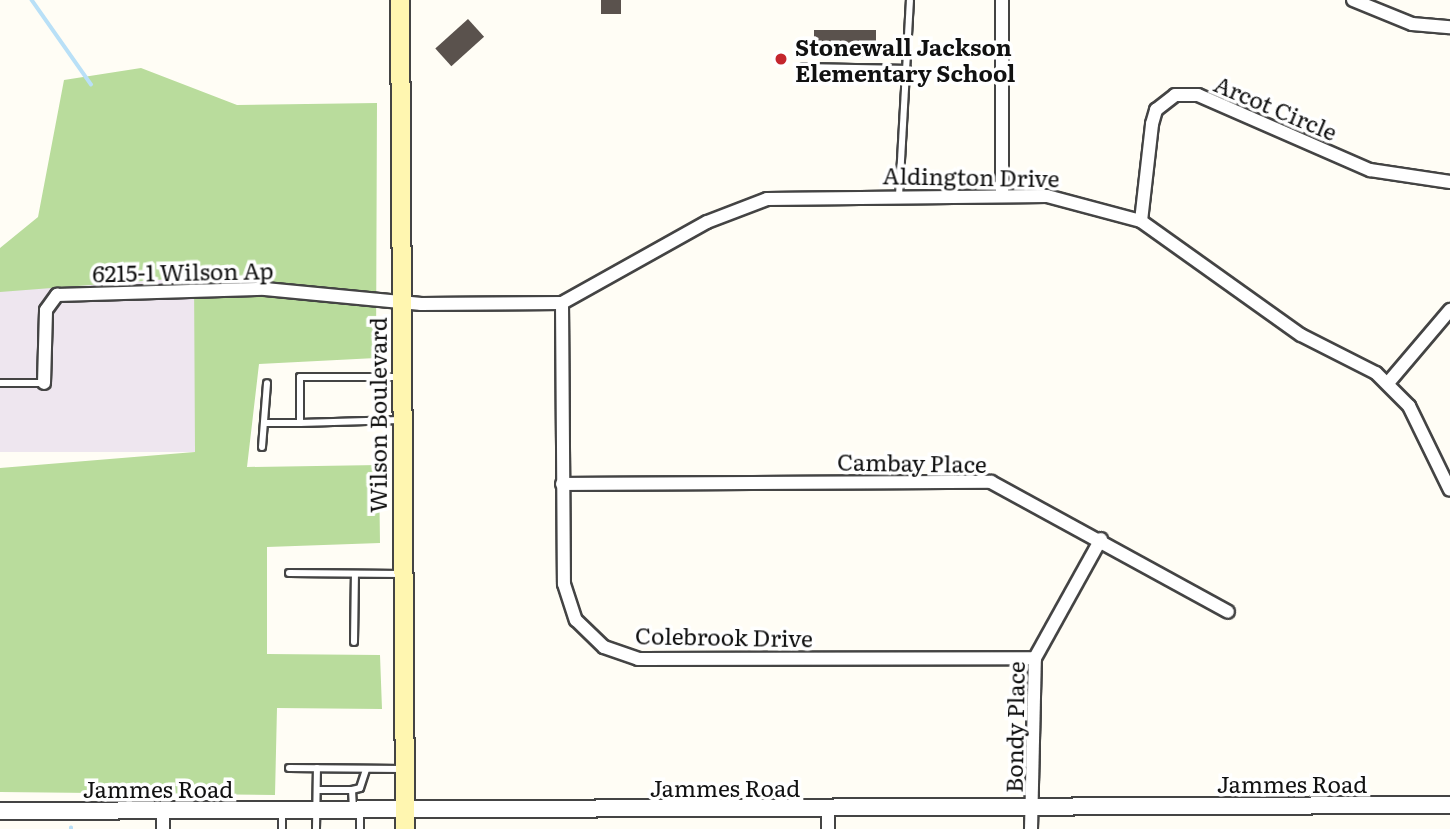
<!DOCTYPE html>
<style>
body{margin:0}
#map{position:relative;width:1450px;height:829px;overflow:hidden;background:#fffdf5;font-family:Literata,serif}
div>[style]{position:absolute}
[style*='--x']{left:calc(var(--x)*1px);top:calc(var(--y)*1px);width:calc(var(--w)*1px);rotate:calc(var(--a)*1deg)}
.industrial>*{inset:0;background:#eee6ef;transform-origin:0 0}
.forest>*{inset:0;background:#b9dc9c}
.stream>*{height:3.5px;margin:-1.75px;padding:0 1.75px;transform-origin:1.75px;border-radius:1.75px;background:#b9e0f7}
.building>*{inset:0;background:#5a524d;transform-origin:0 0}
.roads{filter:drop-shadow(2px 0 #444) drop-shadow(-2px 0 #444) drop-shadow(0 2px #444) drop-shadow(0 -2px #444)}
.service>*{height:6px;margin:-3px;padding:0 3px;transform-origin:3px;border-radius:3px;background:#fff}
.minor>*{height:12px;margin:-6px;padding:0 6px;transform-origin:6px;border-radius:6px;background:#fff}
.tertiary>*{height:16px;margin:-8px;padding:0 8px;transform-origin:8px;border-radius:8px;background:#fff}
.secondary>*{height:18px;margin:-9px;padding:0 9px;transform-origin:9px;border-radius:9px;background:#fff6b0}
.dots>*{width:19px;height:19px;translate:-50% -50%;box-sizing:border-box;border:4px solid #fff;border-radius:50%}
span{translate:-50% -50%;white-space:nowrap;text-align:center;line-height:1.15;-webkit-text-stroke:7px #fff;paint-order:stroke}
.poi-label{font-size:23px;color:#111;font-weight:700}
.left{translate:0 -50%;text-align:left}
.street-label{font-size:23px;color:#111}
</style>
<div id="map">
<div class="industrial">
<div style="left:195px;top:277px;width:175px;height:196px;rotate:90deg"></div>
</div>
<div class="forest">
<div style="clip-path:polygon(141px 68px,237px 105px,377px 103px,376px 358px,259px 364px,247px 467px,379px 465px,380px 543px,267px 547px,267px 654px,380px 655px,382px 709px,277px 708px,275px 795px,0 792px,0 468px,195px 452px,194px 277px,0 292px,0 248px,38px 217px,64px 80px)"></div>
</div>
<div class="stream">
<div style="--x:32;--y:0;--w:103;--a:54.9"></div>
<div style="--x:71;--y:829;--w:1;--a:-90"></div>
</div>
<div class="building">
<div style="left:601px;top:0;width:20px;height:14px"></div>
<div style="left:468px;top:19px;width:24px;height:44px;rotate:48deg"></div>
<div style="left:876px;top:30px;width:27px;height:62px;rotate:90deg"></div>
</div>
<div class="roads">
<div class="service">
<div style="--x:804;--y:67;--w:103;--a:1.1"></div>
<div style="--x:899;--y:196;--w:196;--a:-86.8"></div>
<div style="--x:399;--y:377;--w:99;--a:180"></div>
<div style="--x:300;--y:377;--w:46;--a:90"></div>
<div style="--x:300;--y:423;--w:100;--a:-1.7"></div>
<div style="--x:0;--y:383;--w:44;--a:0"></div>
<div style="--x:264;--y:423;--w:36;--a:0"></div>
<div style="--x:262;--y:447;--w:64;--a:-85.5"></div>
<div style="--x:289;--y:573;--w:112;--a:0.5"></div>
<div style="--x:354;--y:642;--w:68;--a:-89.2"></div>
<div style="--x:289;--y:768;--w:113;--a:0.5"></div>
<div style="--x:317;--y:790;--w:35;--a:0"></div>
<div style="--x:352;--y:790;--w:19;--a:87"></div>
<div style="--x:352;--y:790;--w:8;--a:-14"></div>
<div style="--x:360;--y:788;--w:20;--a:-72"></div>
<div style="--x:282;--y:811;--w:18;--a:90"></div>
<div style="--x:316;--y:829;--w:61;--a:-89.1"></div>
<div style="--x:360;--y:829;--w:18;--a:-90"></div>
</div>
<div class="minor">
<div style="--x:1002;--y:0;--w:195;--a:90"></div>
<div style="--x:1353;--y:0;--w:64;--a:22.1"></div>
<div style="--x:1412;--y:24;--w:38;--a:5"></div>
<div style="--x:1141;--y:221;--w:98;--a:-83.5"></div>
<div style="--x:1152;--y:124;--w:15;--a:-74"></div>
<div style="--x:1156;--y:110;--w:24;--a:-38"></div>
<div style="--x:1175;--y:95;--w:23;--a:0"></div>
<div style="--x:1198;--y:95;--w:188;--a:23.6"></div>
<div style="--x:1370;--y:170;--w:81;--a:8.5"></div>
<div style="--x:562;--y:303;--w:281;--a:89.6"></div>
<div style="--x:564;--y:584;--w:38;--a:72"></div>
<div style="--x:576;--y:620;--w:39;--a:44"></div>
<div style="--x:604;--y:647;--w:36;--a:19"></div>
<div style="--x:638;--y:659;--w:397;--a:-0.1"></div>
<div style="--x:44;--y:383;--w:73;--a:-88.4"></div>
<div style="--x:46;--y:310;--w:19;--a:-54"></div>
<div style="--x:57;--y:295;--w:208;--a:-1.7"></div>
<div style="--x:265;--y:289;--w:157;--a:5.5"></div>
<div style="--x:421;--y:304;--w:141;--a:-0.4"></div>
<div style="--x:562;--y:303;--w:166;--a:-29.2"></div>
<div style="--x:707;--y:222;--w:64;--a:-21"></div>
<div style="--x:767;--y:199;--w:280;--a:-0.6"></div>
<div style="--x:1047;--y:196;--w:97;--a:14.9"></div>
<div style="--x:1141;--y:221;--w:196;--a:35.5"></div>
<div style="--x:1301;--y:335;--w:84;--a:26.9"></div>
<div style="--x:1376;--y:373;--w:47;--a:45"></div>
<div style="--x:1409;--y:406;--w:93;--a:64"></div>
<div style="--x:1388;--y:383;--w:96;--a:-49.7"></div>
<div style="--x:562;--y:484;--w:429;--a:-0.3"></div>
<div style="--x:991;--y:482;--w:270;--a:28.7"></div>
<div style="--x:163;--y:829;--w:19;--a:-90"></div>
<div style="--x:828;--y:829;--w:20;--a:-90"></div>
<div style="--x:1031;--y:829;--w:171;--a:-88.7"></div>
<div style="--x:1035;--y:658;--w:136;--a:-61"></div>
</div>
<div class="tertiary">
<div style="--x:0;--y:811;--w:1450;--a:-0.24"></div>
</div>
<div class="secondary">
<div style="--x:400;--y:0;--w:829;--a:89.65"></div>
</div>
</div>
<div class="dots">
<div style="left:781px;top:59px;background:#c4262e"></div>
</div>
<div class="poi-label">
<span class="left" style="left:795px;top:59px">Stonewall Jackson<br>Elementary School</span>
</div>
<div class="street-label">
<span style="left:1276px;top:107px;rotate:23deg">Arcot Circle</span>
<span style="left:971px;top:176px;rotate:1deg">Aldington Drive</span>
<span style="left:183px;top:271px;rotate:-1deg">6215-1 Wilson Ap</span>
<span style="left:377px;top:415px;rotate:-90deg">Wilson Boulevard</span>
<span style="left:912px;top:462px;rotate:1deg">Cambay Place</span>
<span style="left:724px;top:636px;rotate:1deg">Colebrook Drive</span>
<span style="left:1014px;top:727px;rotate:-89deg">Bondy Place</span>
<span style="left:1292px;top:783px">Jammes Road</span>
<span style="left:725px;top:787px">Jammes Road</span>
<span style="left:158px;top:788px">Jammes Road</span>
</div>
</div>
